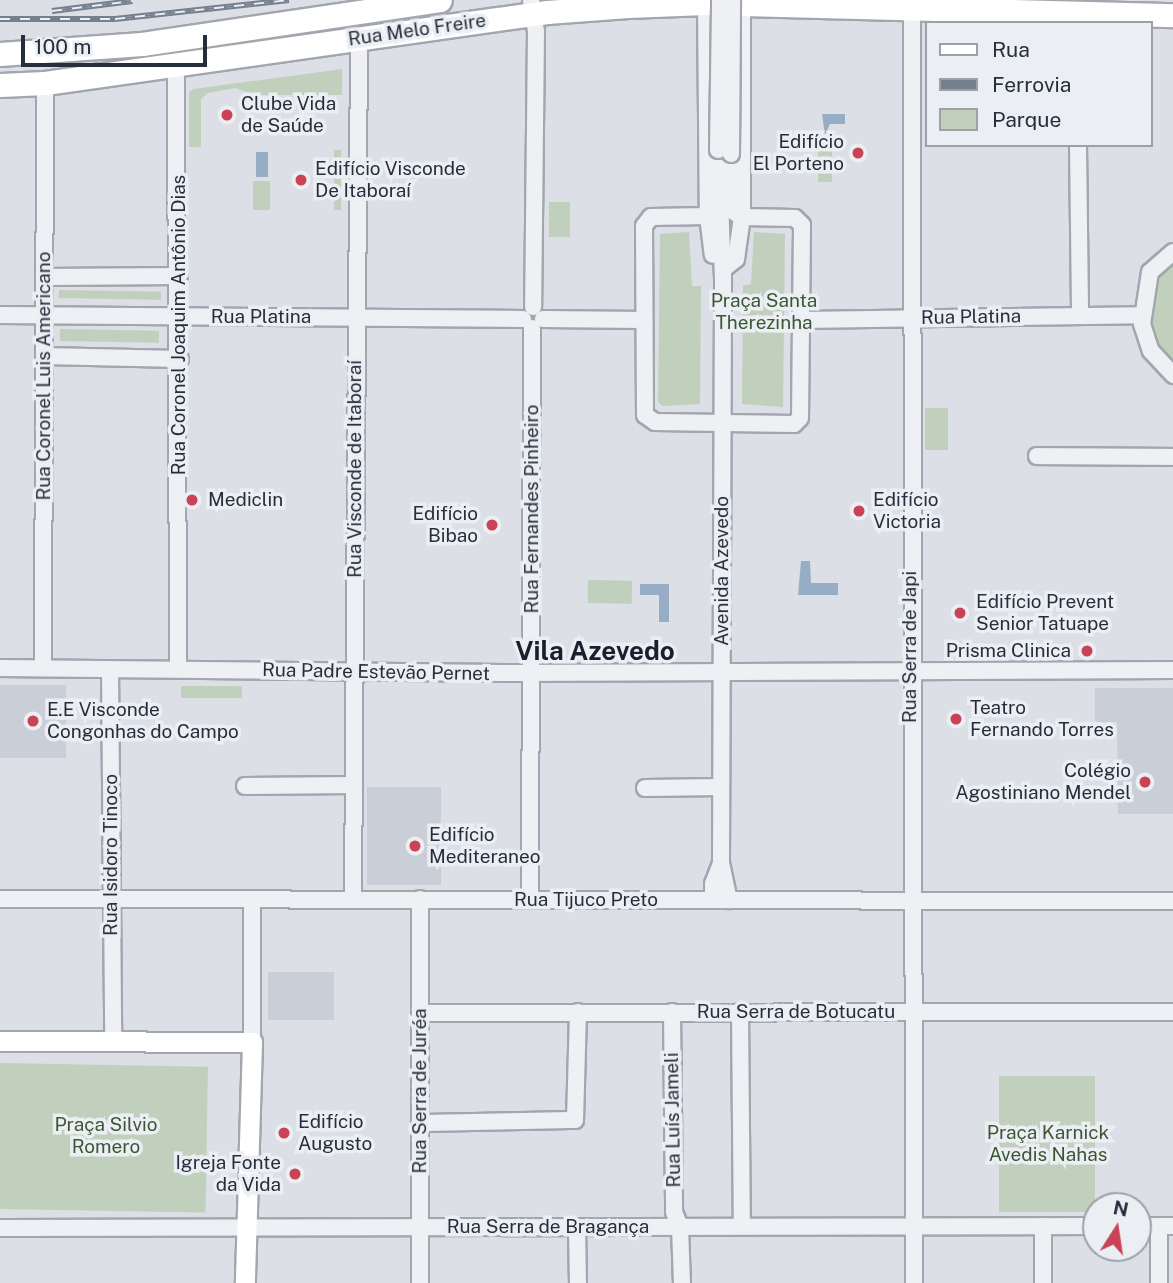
<!DOCTYPE html>
<meta charset="utf-8">
<style>
body{margin:0}
#map{position:relative;width:1173px;height:1283px;overflow:hidden;background:#dcdfe5;font-family:"Public Sans",sans-serif}
div>[style]{position:absolute}
[style*='--x']{left:calc(var(--x)*1px);top:calc(var(--y)*1px);width:calc(var(--w)*1px);rotate:calc(var(--a)*1deg)}
.built>*{inset:0;background:#caced7;transform-origin:0 0}
.green>*{inset:0;background:#c1cfbd;transform-origin:0 0}
.water>*{inset:0;background:#97adc5;transform-origin:0 0}
.roads{filter:drop-shadow(2px 0 #a2a6af) drop-shadow(-2px 0 #a2a6af) drop-shadow(0 2px #a2a6af) drop-shadow(0 -2px #a2a6af)}
.minor>*{height:16px;margin:-8px;padding:0 8px;transform-origin:8px;border-radius:8px;background:#eef0f4}
.major>*{height:19px;margin:-9.5px;padding:0 9.5px;transform-origin:9.5px;border-radius:9.5px;background:#fff}
.highway>*{height:23px;margin:-11.5px;padding:0 11.5px;transform-origin:11.5px;border-radius:11.5px;background:#fff}
.rail>*{height:6px;margin-top:-3px;transform-origin:0;background:repeating-linear-gradient(90deg,#ebeef3 0 10px,#767f8e 0 20px);box-sizing:border-box;border-block:2px solid #767f8e}
.bridges{filter:drop-shadow(2px 0 #a2a6af) drop-shadow(-2px 0 #a2a6af) drop-shadow(0 2px #a2a6af) drop-shadow(0 -2px #a2a6af)}
.minor-bridge>*{height:16px;margin:-8px;padding:0 8px;transform-origin:8px;border-radius:8px;background:#eef0f4}
.dots>*{width:19px;height:19px;translate:-50% -50%;box-sizing:border-box;border:4px solid #ebeef3;border-radius:50%}
span{translate:-50% -50%;white-space:nowrap;text-align:center;line-height:1.15;-webkit-text-stroke:7px #ebeef3;paint-order:stroke}
.street-label{font-size:19px;color:#262e3b}
.poi-label{font-size:19px;color:#262e3b}
.left{translate:0 -50%;text-align:left}
.right{translate:-100% -50%;text-align:right}
.park-label{font-size:19px;color:#3a5634}
.district-label{font-size:26px;color:#191f2c;font-weight:700}
.legend{position:absolute;left:925px;top:21px;width:228px;height:126px;box-sizing:border-box;background:#ebeef3;border:2px solid #9ca1a9;margin:0;padding:9px 12px;list-style:none;font-size:21px;color:#262e3b}
.legend li{display:flex;align-items:center;gap:14px;height:35px}
.legend b{width:35px;border:2px solid #9ca1a9}
.north{position:absolute;left:1082px;top:1192px;width:70px;height:70px;box-sizing:border-box;background:#ebeef3;border:2px solid #9ca1a9;border-radius:50%;rotate:12deg;font-size:19px;font-weight:700;line-height:28px;text-align:center;color:#262e3b}
.north::after{content:'';display:block;margin:auto;width:24px;height:32px;background:#c94256;clip-path:polygon(50% 0,100% 100%,50% 72%,0 100%)}
.scale{position:absolute;left:21px;top:35px;width:186px;height:32px;box-sizing:border-box;border:4px solid #262e3b;border-top:0;padding-left:9px;font-size:21px;line-height:24px;white-space:nowrap;color:#262e3b;-webkit-text-stroke:5px #ebeef3;paint-order:stroke}
</style>
<div id="map">
<div class="built">
<div style="left:0;top:685px;width:66px;height:73px"></div>
<div style="clip-path:polygon(1095px 688px,1173px 688px,1173px 814px,1118px 814px,1117px 722px,1095px 722px)"></div>
<div style="left:367px;top:787px;width:74px;height:98px"></div>
<div style="left:268px;top:972px;width:66px;height:48px"></div>
</div>
<div class="green">
<div style="clip-path:polygon(342px 69px,342px 95px,255px 95px,235px 88px,208px 93px,201px 99px,201px 147px,189px 147px,189px 92px,194px 89px)"></div>
<div style="left:334px;top:150px;width:7px;height:60px"></div>
<div style="left:818px;top:151px;width:14px;height:31px"></div>
<div style="left:253px;top:181px;width:17px;height:29px"></div>
<div style="left:549px;top:202px;width:21px;height:35px"></div>
<div style="clip-path:polygon(689px 232px,692px 286px,701px 286px,700px 404px,662px 406px,658px 402px,660px 234px)"></div>
<div style="clip-path:polygon(754px 232px,785px 234px,783px 407px,742px 404px,743px 286px,751px 284px)"></div>
<div style="clip-path:polygon(1173px 262px,1173px 364px,1157px 346px,1149px 313px,1158px 280px)"></div>
<div style="left:59px;top:290px;width:102px;height:8px;rotate:1deg"></div>
<div style="left:60px;top:329px;width:99px;height:12px;rotate:1deg"></div>
<div style="left:925px;top:408px;width:23px;height:42px"></div>
<div style="left:588px;top:580px;width:44px;height:23px;rotate:1deg"></div>
<div style="left:181px;top:686px;width:61px;height:12px"></div>
<div style="left:0;top:1063px;width:208px;height:146px;rotate:1deg"></div>
<div style="left:1095px;top:1076px;width:136px;height:96px;rotate:90deg"></div>
</div>
<div class="water">
<div style="clip-path:polygon(822px 114px,845px 114px,845px 124px,830px 124px,825px 135px)"></div>
<div style="left:268px;top:152px;width:25px;height:12px;rotate:90deg"></div>
<div style="clip-path:polygon(801px 561px,810px 561px,811px 583px,838px 583px,838px 595px,798px 595px)"></div>
<div style="clip-path:polygon(640px 584px,669px 584px,669px 622px,659px 622px,659px 595px,640px 595px)"></div>
</div>
<div class="roads">
<div class="minor">
<div style="--x:531;--y:0;--w:32;--a:81"></div>
<div style="--x:536;--y:32;--w:275;--a:90.6"></div>
<div style="--x:706;--y:3;--w:213;--a:89.5"></div>
<div style="--x:708;--y:216;--w:39;--a:83"></div>
<div style="--x:912;--y:10;--w:1273;--a:89.91"></div>
<div style="--x:176;--y:65;--w:604;--a:89.81"></div>
<div style="--x:1078;--y:145;--w:170;--a:89.3"></div>
<div style="--x:731;--y:154;--w:54;--a:90"></div>
<div style="--x:708;--y:216;--w:57;--a:179"></div>
<div style="--x:651;--y:217;--w:11;--a:128"></div>
<div style="--x:644;--y:226;--w:189;--a:89.7"></div>
<div style="--x:645;--y:415;--w:12;--a:35"></div>
<div style="--x:655;--y:422;--w:139;--a:0.8"></div>
<div style="--x:794;--y:424;--w:8;--a:-45"></div>
<div style="--x:800;--y:418;--w:193;--a:-89.4"></div>
<div style="--x:802;--y:225;--w:10;--a:-135"></div>
<div style="--x:795;--y:218;--w:53;--a:-178.9"></div>
<div style="--x:742;--y:217;--w:26;--a:-149"></div>
<div style="--x:1173;--y:252;--w:30;--a:139"></div>
<div style="--x:1150;--y:272;--w:53;--a:98.7"></div>
<div style="--x:1142;--y:324;--w:28;--a:72"></div>
<div style="--x:1151;--y:351;--w:33;--a:47"></div>
<div style="--x:726;--y:267;--w:13;--a:-39"></div>
<div style="--x:736;--y:259;--w:42;--a:-81.9"></div>
<div style="--x:742;--y:217;--w:212;--a:-90"></div>
<div style="--x:44;--y:277;--w:135;--a:-0.4"></div>
<div style="--x:0;--y:315;--w:523;--a:0.44"></div>
<div style="--x:543;--y:319;--w:100;--a:0.6"></div>
<div style="--x:801;--y:320;--w:341;--a:-0.8"></div>
<div style="--x:44;--y:356;--w:136;--a:1.3"></div>
<div style="--x:1037;--y:456;--w:136;--a:0.4"></div>
<div style="--x:0;--y:668;--w:516;--a:0.56"></div>
<div style="--x:516;--y:673;--w:657;--a:-0.26"></div>
<div style="--x:43;--y:668;--w:585;--a:-89.8"></div>
<div style="--x:110;--y:669;--w:373;--a:89.5"></div>
<div style="--x:245;--y:786;--w:109;--a:-0.5"></div>
<div style="--x:645;--y:788;--w:76;--a:-0.8"></div>
<div style="--x:721;--y:863;--w:38;--a:78"></div>
<div style="--x:0;--y:899;--w:1173;--a:0.1"></div>
<div style="--x:353;--y:899;--w:861;--a:-89.6"></div>
<div style="--x:530;--y:899;--w:571;--a:-89.8"></div>
<div style="--x:713;--y:900;--w:16;--a:-90"></div>
<div style="--x:713;--y:884;--w:22;--a:-69"></div>
<div style="--x:721;--y:863;--w:584;--a:-89.8"></div>
<div style="--x:723;--y:279;--w:129;--a:-92.2"></div>
<div style="--x:672;--y:1012;--w:200;--a:89.4"></div>
<div style="--x:674;--y:1212;--w:16;--a:68"></div>
<div style="--x:680;--y:1227;--w:56;--a:88"></div>
<div style="--x:740;--y:1012;--w:214;--a:89.5"></div>
<div style="--x:420;--y:1013;--w:753;--a:-0.08"></div>
<div style="--x:252;--y:1042;--w:142;--a:-90"></div>
<div style="--x:420;--y:1123;--w:155;--a:-1.1"></div>
<div style="--x:575;--y:1120;--w:108;--a:-88.4"></div>
<div style="--x:1138;--y:1226;--w:35;--a:0"></div>
<div style="--x:577;--y:1227;--w:56;--a:89"></div>
<div style="--x:0;--y:1228;--w:1096;--a:-0.1"></div>
<div style="--x:420;--y:1283;--w:384;--a:-90"></div>
<div style="--x:1043;--y:1283;--w:57;--a:-90"></div>
<div style="--x:1159;--y:1283;--w:57;--a:-90"></div>
</div>
<div class="major">
<div style="--x:0;--y:1041;--w:252;--a:0.2"></div>
<div style="--x:252;--y:1042;--w:241;--a:91.7"></div>
</div>
<div class="highway">
<div style="--x:0;--y:54;--w:142;--a:-4"></div>
<div style="--x:142;--y:44;--w:301;--a:-8.4"></div>
<div style="--x:0;--y:85;--w:45;--a:-2.5"></div>
<div style="--x:45;--y:83;--w:507;--a:-8.05"></div>
<div style="--x:547;--y:12;--w:81;--a:-4.2"></div>
<div style="--x:628;--y:6;--w:78;--a:-2.2"></div>
<div style="--x:706;--y:3;--w:467;--a:1.5"></div>
</div>
</div>
<div class="rail">
<div style="--x:52;--y:11;--w:81;--a:-7.1"></div>
<div style="--x:0;--y:19;--w:115;--a:0"></div>
<div style="--x:115;--y:19;--w:175;--a:-6.2"></div>
</div>
<div class="bridges">
<div class="minor-bridge">
<div style="--x:718;--y:150;--w:150;--a:-89.2"></div>
<div style="--x:731;--y:154;--w:154;--a:-89.6"></div>
</div>
</div>
<div class="dots">
<div style="left:227px;top:115px;background:#c94256"></div>
<div style="left:858px;top:153px;background:#c94256"></div>
<div style="left:301px;top:180px;background:#c94256"></div>
<div style="left:192px;top:500px;background:#c94256"></div>
<div style="left:859px;top:511px;background:#c94256"></div>
<div style="left:492px;top:525px;background:#c94256"></div>
<div style="left:960px;top:613px;background:#c94256"></div>
<div style="left:1087px;top:651px;background:#c94256"></div>
<div style="left:956px;top:719px;background:#c94256"></div>
<div style="left:33px;top:721px;background:#c94256"></div>
<div style="left:1145px;top:782px;background:#c94256"></div>
<div style="left:415px;top:846px;background:#c94256"></div>
<div style="left:284px;top:1133px;background:#c94256"></div>
<div style="left:295px;top:1174px;background:#c94256"></div>
</div>
<div class="street-label">
<span style="left:417px;top:30px;rotate:-8deg">Rua Melo Freire</span>
<span style="left:261px;top:317px">Rua Platina</span>
<span style="left:971px;top:317px;rotate:-1deg">Rua Platina</span>
<span style="left:179px;top:325px;rotate:-90deg">Rua Coronel Joaquim Antônio Dias</span>
<span style="left:44px;top:376px;rotate:-90deg">Rua Coronel Luis Americano</span>
<span style="left:355px;top:469px;rotate:-90deg">Rua Visconde de Itaboraí</span>
<span style="left:532px;top:509px;rotate:-90deg">Rua Fernandes Pinheiro</span>
<span style="left:722px;top:571px;rotate:-90deg">Avenida Azevedo</span>
<span style="left:910px;top:647px;rotate:-90deg">Rua Serra de Japi</span>
<span style="left:376px;top:672px;rotate:1deg">Rua Padre Estevão Pernet</span>
<span style="left:111px;top:855px;rotate:-90deg">Rua Isidoro Tinoco</span>
<span style="left:586px;top:900px">Rua Tijuco Preto</span>
<span style="left:796px;top:1012px">Rua Serra de Botucatu</span>
<span style="left:420px;top:1091px;rotate:-90deg">Rua Serra de Juréa</span>
<span style="left:673px;top:1120px;rotate:-91deg">Rua Luís Jameli</span>
<span style="left:548px;top:1227px">Rua Serra de Bragança</span>
</div>
<div class="poi-label">
<span class="left" style="left:241px;top:115px">Clube Vida<br>de Saúde</span>
<span class="right" style="left:844px;top:153px">Edifício<br>El Porteno</span>
<span class="left" style="left:315px;top:180px">Edifício Visconde<br>De Itaboraí</span>
<span class="left" style="left:208px;top:500px">Mediclin</span>
<span class="left" style="left:873px;top:511px">Edifício<br>Victoria</span>
<span class="right" style="left:478px;top:525px">Edifício<br>Bibao</span>
<span class="left" style="left:976px;top:613px">Edifício Prevent<br>Senior Tatuape</span>
<span class="right" style="left:1071px;top:651px">Prisma Clinica</span>
<span class="left" style="left:970px;top:719px">Teatro<br>Fernando Torres</span>
<span class="left" style="left:47px;top:721px">E.E Visconde<br>Congonhas do Campo</span>
<span class="right" style="left:1131px;top:782px">Colégio<br>Agostiniano Mendel</span>
<span class="left" style="left:429px;top:846px">Edifício<br>Mediteraneo</span>
<span class="left" style="left:298px;top:1133px">Edifício<br>Augusto</span>
<span class="right" style="left:281px;top:1174px">Igreja Fonte<br>da Vida</span>
</div>
<div class="park-label">
<span style="left:764px;top:312px">Praça Santa<br>Therezinha</span>
<span style="left:106px;top:1136px">Praça Silvio<br>Romero</span>
<span style="left:1048px;top:1144px">Praça Karnick<br>Avedis Nahas</span>
</div>
<div class="district-label">
<span style="left:595px;top:651px">Vila Azevedo</span>
</div>
<ul class="legend">
<li><b style="height:9px;background:#fff"></b>Rua</li>
<li><b style="height:9px;background:#767f8e"></b>Ferrovia</li>
<li><b style="height:19px;background:#c1cfbd"></b>Parque</li>
</ul>
<div class="north">N</div>
<div class="scale">100 m</div>
</div>
